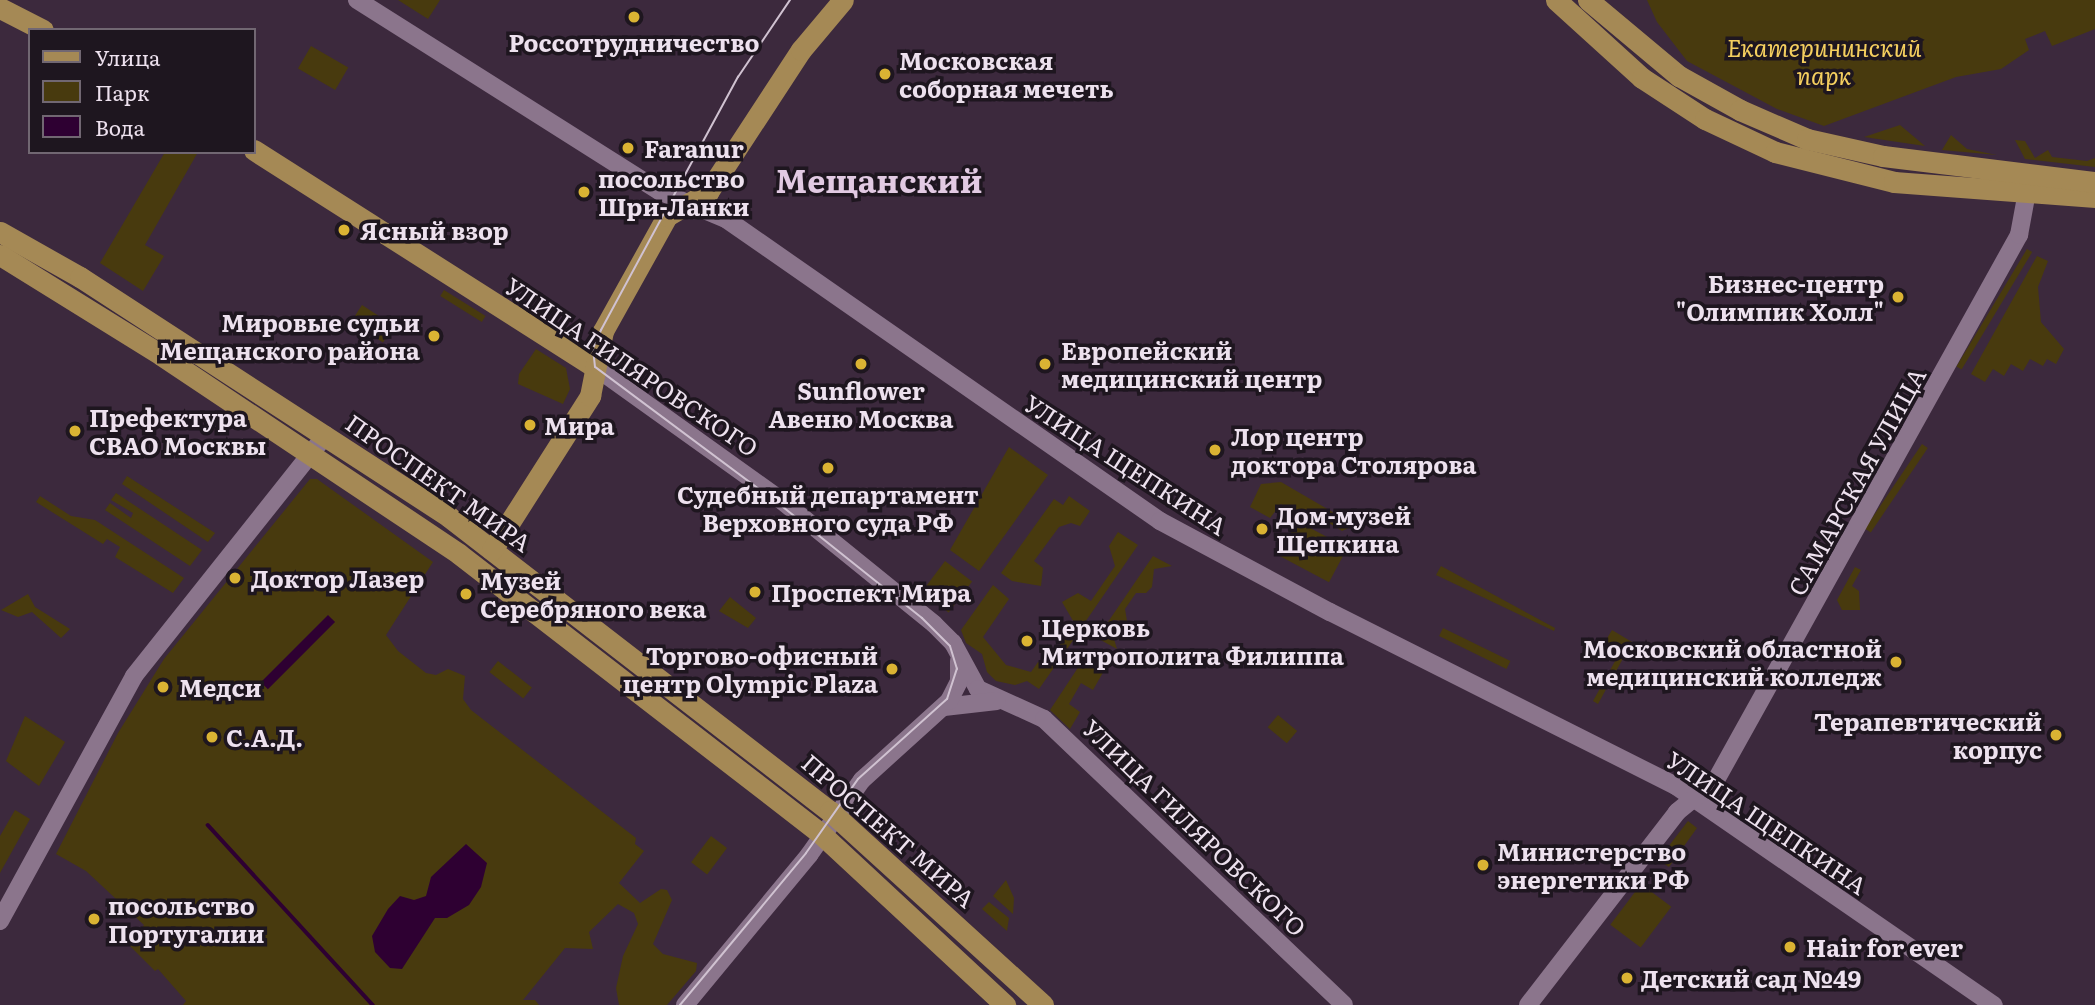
<!DOCTYPE html>
<meta charset="utf-8">
<style>
body{margin:0}
#map{position:relative;width:2095px;height:1005px;overflow:hidden;background:#3c293d;font-family:Literata,serif}
div>[style]{position:absolute}
[style*='--x']{left:calc(var(--x)*1px);top:calc(var(--y)*1px);width:calc(var(--w)*1px);rotate:calc(var(--a)*1deg)}
.green>*{inset:0;background:#483a0e;transform-origin:0 0}
.water>*{inset:0;background:#2e0032;transform-origin:0 0}
.stream>*{height:3.5px;margin:-1.75px;padding:0 1.75px;transform-origin:1.75px;border-radius:1.75px;background:#2e0032}
.minor>*{height:18px;margin:-9px;padding:0 9px;transform-origin:9px;border-radius:9px;background:#8b758c}
.major>*{height:21px;margin:-10.5px;padding:0 10.5px;transform-origin:10.5px;border-radius:10.5px;background:#a58955}
.tram>*{height:2px;margin:-1px;padding:0 1px;transform-origin:1px;border-radius:1px;background:#d0c2d1}
.dots>*{width:19px;height:19px;translate:-50% -50%;box-sizing:border-box;border:4px solid #1e161f;border-radius:50%}
span{translate:-50% -50%;white-space:nowrap;text-align:center;line-height:1.15;-webkit-text-stroke:7px #1e161f;paint-order:stroke}
.poi-label{font-size:24px;color:#ede1ee;font-weight:700}
.left{translate:0 -50%;text-align:left}
.right{translate:-100% -50%;text-align:right}
.park-label{font-size:24px;color:#f5cf5f;font-style:italic}
.street-label{font-size:24px;color:#ede1ee}
.district-label{font-size:32px;color:#e2cae3;font-weight:700}
.legend{position:absolute;left:28px;top:28px;width:228px;height:126px;box-sizing:border-box;background:#1e161f;border:2px solid #716772;margin:0;padding:9px 12px;list-style:none;font-size:21px;color:#ede1ee}
.legend li{display:flex;align-items:center;gap:14px;height:35px}
.legend b{width:35px;border:2px solid #716772}
</style>
<div id="map">
<div class="green">
<div style="clip-path:polygon(398px 0,440px 0,428px 19px)"></div>
<div style="clip-path:polygon(1647px 0,2095px 0,2095px 29px,2052px 46px,2045px 31px,2025px 39px,2029px 50px,2001px 69px,1956px 77px,1824px 126px,1777px 109px,1687px 61px,1657px 22px)"></div>
<div style="left:311px;top:46px;width:43px;height:26px;rotate:30deg"></div>
<div style="clip-path:polygon(1900px 125px,1925px 146px,1864px 137px)"></div>
<div style="clip-path:polygon(1951px 135px,1967px 149px,1997px 155px,1942px 150px)"></div>
<div style="clip-path:polygon(2015px 140px,2025px 141px,2035px 158px,2048px 150px,2052px 157px,2087px 161px,2095px 158px,2095px 167px,2025px 159px)"></div>
<div style="clip-path:polygon(165px 152px,198px 152px,145px 245px,164px 256px,143px 291px,100px 263px)"></div>
<div style="left:2027px;top:249px;width:6px;height:137px;rotate:31deg"></div>
<div style="clip-path:polygon(2037px 256px,2048px 261px,2038px 287px,2041px 322px,2064px 349px,2056px 364px,2047px 359px,2043px 366px,2030px 359px,2023px 371px,2011px 364px,2004px 376px,1993px 369px,1985px 382px,1971px 374px)"></div>
<div style="left:444px;top:290px;width:49px;height:7px;rotate:32deg"></div>
<div style="left:362px;top:305px;width:38px;height:20px;rotate:33deg"></div>
<div style="clip-path:polygon(536px 349px,566px 368px,570px 389px,563px 404px,518px 384px,519px 374px)"></div>
<div style="left:1922px;top:444px;width:7px;height:102px;rotate:34deg"></div>
<div style="clip-path:polygon(1009px 447px,1048px 475px,979px 571px,950px 550px)"></div>
<div style="clip-path:polygon(127px 476px,215px 533px,208px 542px,122px 484px)"></div>
<div style="clip-path:polygon(310px 479px,317px 479px,433px 562px,386px 635px,398px 651px,426px 673px,436px 675px,448px 669px,465px 676px,463px 699px,471px 710px,636px 838px,635px 844px,644px 851px,619px 883px,640px 903px,661px 889px,667px 890px,672px 900px,653px 944px,663px 954px,697px 963px,696px 971px,667px 1005px,619px 1005px,616px 988px,623px 956px,638px 924px,634px 913px,618px 904px,589px 932px,593px 949px,565px 948px,523px 1000px,535px 1000px,539px 1005px,183px 1005px,186px 1001px,158px 969px,155px 971px,129px 945px,144px 925px,86px 871px,56px 854px,118px 733px,164px 659px)"></div>
<div style="clip-path:polygon(1281px 482px,1348px 521px,1349px 528px,1342px 531px,1329px 523px,1308px 521px,1299px 510px,1292px 512px,1281px 504px,1270px 518px,1250px 507px,1261px 484px)"></div>
<div style="clip-path:polygon(116px 493px,202px 550px,190px 566px,105px 510px,110px 503px,131px 518px,133px 513px,111px 500px)"></div>
<div style="clip-path:polygon(40px 496px,71px 516px,95px 520px,184px 578px,173px 593px,115px 557px,120px 547px,107px 539px,103px 544px,36px 502px)"></div>
<div style="clip-path:polygon(1069px 496px,1090px 511px,1080px 526px,1071px 523px,1059px 527px,1034px 561px,1043px 568px,1041px 586px,1012px 581px,1001px 573px,1054px 499px,1063px 505px)"></div>
<div style="left:1297px;top:521px;width:57px;height:39px;rotate:28deg"></div>
<div style="clip-path:polygon(1118px 532px,1138px 545px,1079px 631px,1062px 602px,1078px 593px,1091px 601px,1115px 566px,1109px 546px)"></div>
<div style="clip-path:polygon(1153px 556px,1172px 566px,1154px 569px,1152px 587px,1146px 593px,1136px 593px,1125px 609px,1127px 621px,1113px 620px,1110px 626px,1117px 649px,1097px 638px)"></div>
<div style="left:945px;top:561px;width:34px;height:39px;rotate:37deg"></div>
<div style="clip-path:polygon(1441px 566px,1555px 628px,1554px 631px,1436px 575px)"></div>
<div style="clip-path:polygon(1855px 567px,1861px 570px,1852px 586px,1859px 591px,1860px 610px,1842px 610px,1837px 600px)"></div>
<div style="clip-path:polygon(993px 585px,1009px 599px,983px 637px,1006px 665px,1031px 672px,1038px 662px,1045px 666px,1065px 637px,1074px 639px,1039px 689px,1027px 681px,1015px 685px,996px 681px,987px 672px,982px 654px,966px 643px,961px 630px)"></div>
<div style="clip-path:polygon(28px 594px,35px 607px,70px 629px,61px 638px,32px 612px,18px 617px,1px 610px)"></div>
<div style="clip-path:polygon(730px 597px,756px 618px,748px 628px,719px 611px)"></div>
<div style="left:1443px;top:628px;width:75px;height:9px;rotate:26deg"></div>
<div style="clip-path:polygon(1612px 630px,1632px 642px,1598px 704px,1593px 701px,1619px 654px,1606px 640px)"></div>
<div style="clip-path:polygon(1089px 651px,1109px 662px,1093px 690px,1081px 683px,1069px 704px,1080px 712px,1070px 729px,1050px 710px)"></div>
<div style="left:498px;top:661px;width:43px;height:14px;rotate:38deg"></div>
<div style="left:1278px;top:715px;width:25px;height:16px;rotate:40deg"></div>
<div style="clip-path:polygon(25px 716px,65px 742px,39px 786px,6px 761px)"></div>
<div style="clip-path:polygon(15px 810px,30px 819px,0 873px,0 836px)"></div>
<div style="clip-path:polygon(1688px 821px,1697px 828px,1669px 867px,1658px 860px)"></div>
<div style="left:711px;top:836px;width:20px;height:33px;rotate:37deg"></div>
<div style="clip-path:polygon(1006px 880px,1014px 898px,1013px 914px,993px 896px)"></div>
<div style="left:1641px;top:884px;width:38px;height:51px;rotate:37deg"></div>
<div style="clip-path:polygon(989px 902px,1009px 918px,1007px 931px,982px 909px)"></div>
</div>
<div class="water">
<div style="left:328px;top:615px;width:10px;height:95px;rotate:45deg"></div>
<div style="clip-path:polygon(466px 844px,487px 863px,481px 887px,469px 905px,447px 918px,435px 918px,402px 969px,390px 968px,375px 952px,372px 936px,388px 909px,400px 896px,414px 900px,426px 896px,431px 877px)"></div>
</div>
<div class="stream">
<div style="--x:208;--y:825;--w:244;--a:47.5"></div>
</div>
<div class="minor">
<div style="--x:357;--y:0;--w:360;--a:32.3"></div>
<div style="--x:661;--y:192;--w:70;--a:22.6"></div>
<div style="--x:726;--y:219;--w:529;--a:34.83"></div>
<div style="--x:1160;--y:521;--w:193;--a:28.2"></div>
<div style="--x:1330;--y:612;--w:387;--a:26.7"></div>
<div style="--x:1676;--y:786;--w:386;--a:34.6"></div>
<div style="--x:595;--y:367;--w:229;--a:35.6"></div>
<div style="--x:781;--y:500;--w:197;--a:39"></div>
<div style="--x:934;--y:624;--w:27;--a:45"></div>
<div style="--x:953;--y:643;--w:52;--a:61.5"></div>
<div style="--x:978;--y:689;--w:72;--a:24.4"></div>
<div style="--x:1044;--y:719;--w:414;--a:43.6"></div>
<div style="--x:944;--y:707;--w:53;--a:-6.5"></div>
<div style="--x:0;--y:921;--w:279;--a:-61.3"></div>
<div style="--x:134;--y:676;--w:308;--a:-51.5"></div>
<div style="--x:685;--y:1005;--w:195;--a:-50.4"></div>
<div style="--x:809;--y:855;--w:92;--a:-54.8"></div>
<div style="--x:862;--y:780;--w:118;--a:-42.2"></div>
<div style="--x:949;--y:701;--w:22;--a:-63"></div>
<div style="--x:959;--y:681;--w:20;--a:-90"></div>
<div style="--x:1528;--y:1005;--w:244;--a:-52.3"></div>
<div style="--x:1677;--y:812;--w:50;--a:-39.4"></div>
<div style="--x:1716;--y:780;--w:624;--a:-60.93"></div>
<div style="--x:2019;--y:235;--w:55;--a:-79.5"></div>
</div>
<div class="major">
<div style="--x:1556;--y:0;--w:116;--a:42.2"></div>
<div style="--x:1642;--y:78;--w:75;--a:33.1"></div>
<div style="--x:1705;--y:119;--w:77;--a:25.2"></div>
<div style="--x:1775;--y:152;--w:123;--a:14.1"></div>
<div style="--x:1894;--y:182;--w:202;--a:4.3"></div>
<div style="--x:1588;--y:0;--w:119;--a:39.9"></div>
<div style="--x:1679;--y:76;--w:70;--a:29.1"></div>
<div style="--x:1740;--y:110;--w:73;--a:23.4"></div>
<div style="--x:1807;--y:139;--w:78;--a:12.6"></div>
<div style="--x:1883;--y:156;--w:214;--a:7"></div>
<div style="--x:0;--y:8;--w:48;--a:27.1"></div>
<div style="--x:254;--y:150;--w:404;--a:32.5"></div>
<div style="--x:0;--y:232;--w:92;--a:29.4"></div>
<div style="--x:80;--y:277;--w:440;--a:33"></div>
<div style="--x:449;--y:517;--w:481;--a:37.7"></div>
<div style="--x:830;--y:811;--w:288;--a:42.3"></div>
<div style="--x:0;--y:255;--w:190;--a:31.8"></div>
<div style="--x:161;--y:355;--w:358;--a:33.7"></div>
<div style="--x:459;--y:554;--w:456;--a:37.7"></div>
<div style="--x:820;--y:833;--w:253;--a:42.9"></div>
<div style="--x:492;--y:550;--w:183;--a:-57.5"></div>
<div style="--x:590;--y:396;--w:66;--a:-78.7"></div>
<div style="--x:603;--y:331;--w:132;--a:-60.9"></div>
<div style="--x:667;--y:216;--w:48;--a:-30.3"></div>
<div style="--x:708;--y:192;--w:170;--a:-56.8"></div>
<div style="--x:801;--y:50;--w:65;--a:-50"></div>
</div>
<div class="tram">
<div style="--x:680;--y:1005;--w:197;--a:-50.3"></div>
<div style="--x:806;--y:853;--w:90;--a:-54.9"></div>
<div style="--x:858;--y:779;--w:120;--a:-42"></div>
<div style="--x:947;--y:699;--w:32;--a:-72"></div>
<div style="--x:957;--y:669;--w:24;--a:-107"></div>
<div style="--x:950;--y:646;--w:40;--a:-135"></div>
<div style="--x:922;--y:618;--w:183;--a:-141.4"></div>
<div style="--x:779;--y:504;--w:229;--a:-143.3"></div>
<div style="--x:595;--y:367;--w:19;--a:-96"></div>
<div style="--x:593;--y:348;--w:20;--a:-66"></div>
<div style="--x:601;--y:330;--w:288;--a:-61.6"></div>
<div style="--x:738;--y:77;--w:93;--a:-56"></div>
</div>
<div class="dots">
<div style="left:634px;top:17px;background:#dab333"></div>
<div style="left:885px;top:74px;background:#dab333"></div>
<div style="left:628px;top:148px;background:#dab333"></div>
<div style="left:584px;top:192px;background:#dab333"></div>
<div style="left:344px;top:230px;background:#dab333"></div>
<div style="left:1898px;top:297px;background:#dab333"></div>
<div style="left:434px;top:336px;background:#dab333"></div>
<div style="left:861px;top:364px;background:#dab333"></div>
<div style="left:1045px;top:364px;background:#dab333"></div>
<div style="left:530px;top:425px;background:#dab333"></div>
<div style="left:75px;top:431px;background:#dab333"></div>
<div style="left:1215px;top:450px;background:#dab333"></div>
<div style="left:828px;top:468px;background:#dab333"></div>
<div style="left:1262px;top:529px;background:#dab333"></div>
<div style="left:235px;top:578px;background:#dab333"></div>
<div style="left:755px;top:592px;background:#dab333"></div>
<div style="left:466px;top:594px;background:#dab333"></div>
<div style="left:1027px;top:641px;background:#dab333"></div>
<div style="left:1896px;top:662px;background:#dab333"></div>
<div style="left:892px;top:669px;background:#dab333"></div>
<div style="left:163px;top:687px;background:#dab333"></div>
<div style="left:2056px;top:735px;background:#dab333"></div>
<div style="left:212px;top:737px;background:#dab333"></div>
<div style="left:1483px;top:865px;background:#dab333"></div>
<div style="left:94px;top:919px;background:#dab333"></div>
<div style="left:1790px;top:947px;background:#dab333"></div>
<div style="left:1627px;top:978px;background:#dab333"></div>
</div>
<div class="poi-label">
<span style="left:634px;top:42px">Россотрудничество</span>
<span class="left" style="left:899px;top:74px">Московская<br>соборная мечеть</span>
<span class="left" style="left:644px;top:148px">Faranur</span>
<span class="left" style="left:598px;top:192px">посольство<br>Шри-Ланки</span>
<span class="left" style="left:360px;top:230px">Ясный взор</span>
<span class="right" style="left:1884px;top:297px">Бизнес-центр<br>"Олимпик Холл"</span>
<span class="right" style="left:420px;top:336px">Мировые судьи<br>Мещанского района</span>
<span class="left" style="left:1061px;top:364px">Европейский<br>медицинский центр</span>
<span style="left:861px;top:404px">Sunflower<br>Авеню Москва</span>
<span class="left" style="left:89px;top:431px">Префектура<br>СВАО Москвы</span>
<span class="left" style="left:544px;top:425px">Мира</span>
<span class="left" style="left:1231px;top:450px">Лор центр<br>доктора Столярова</span>
<span style="left:828px;top:508px">Судебный департамент<br>Верховного суда РФ</span>
<span class="left" style="left:1276px;top:529px">Дом-музей<br>Щепкина</span>
<span class="left" style="left:251px;top:578px">Доктор Лазер</span>
<span class="left" style="left:480px;top:594px">Музей<br>Серебряного века</span>
<span class="left" style="left:771px;top:592px">Проспект Мира</span>
<span class="left" style="left:1041px;top:641px">Церковь<br>Митрополита Филиппа</span>
<span class="right" style="left:1882px;top:662px">Московский областной<br>медицинский колледж</span>
<span class="right" style="left:878px;top:669px">Торгово-офисный<br>центр Olympic Plaza</span>
<span class="left" style="left:179px;top:687px">Медси</span>
<span class="right" style="left:2042px;top:735px">Терапевтический<br>корпус</span>
<span class="left" style="left:226px;top:737px">С.А.Д.</span>
<span class="left" style="left:1497px;top:865px">Министерство<br>энергетики РФ</span>
<span class="left" style="left:108px;top:919px">посольство<br>Португалии</span>
<span class="left" style="left:1806px;top:947px">Hair for ever</span>
<span class="left" style="left:1641px;top:978px">Детский сад №49</span>
</div>
<div class="park-label">
<span style="left:1824px;top:61px">Екатерининский<br>парк</span>
</div>
<div class="street-label">
<span style="left:632px;top:366px;rotate:34deg">УЛИЦА ГИЛЯРОВСКОГО</span>
<span style="left:1126px;top:464px;rotate:33deg">УЛИЦА ЩЕПКИНА</span>
<span style="left:1856px;top:481px;rotate:-61deg">САМАРСКАЯ УЛИЦА</span>
<span style="left:439px;top:482px;rotate:35deg">ПРОСПЕКТ МИРА</span>
<span style="left:1767px;top:822px;rotate:34deg">УЛИЦА ЩЕПКИНА</span>
<span style="left:1195px;top:827px;rotate:44deg">УЛИЦА ГИЛЯРОВСКОГО</span>
<span style="left:889px;top:830px;rotate:41deg">ПРОСПЕКТ МИРА</span>
</div>
<div class="district-label">
<span style="left:879px;top:179px">Мещанский</span>
</div>
<ul class="legend">
<li><b style="height:9px;background:#a58955"></b>Улица</li>
<li><b style="height:19px;background:#483a0e"></b>Парк</li>
<li><b style="height:19px;background:#2e0032"></b>Вода</li>
</ul>
</div>
